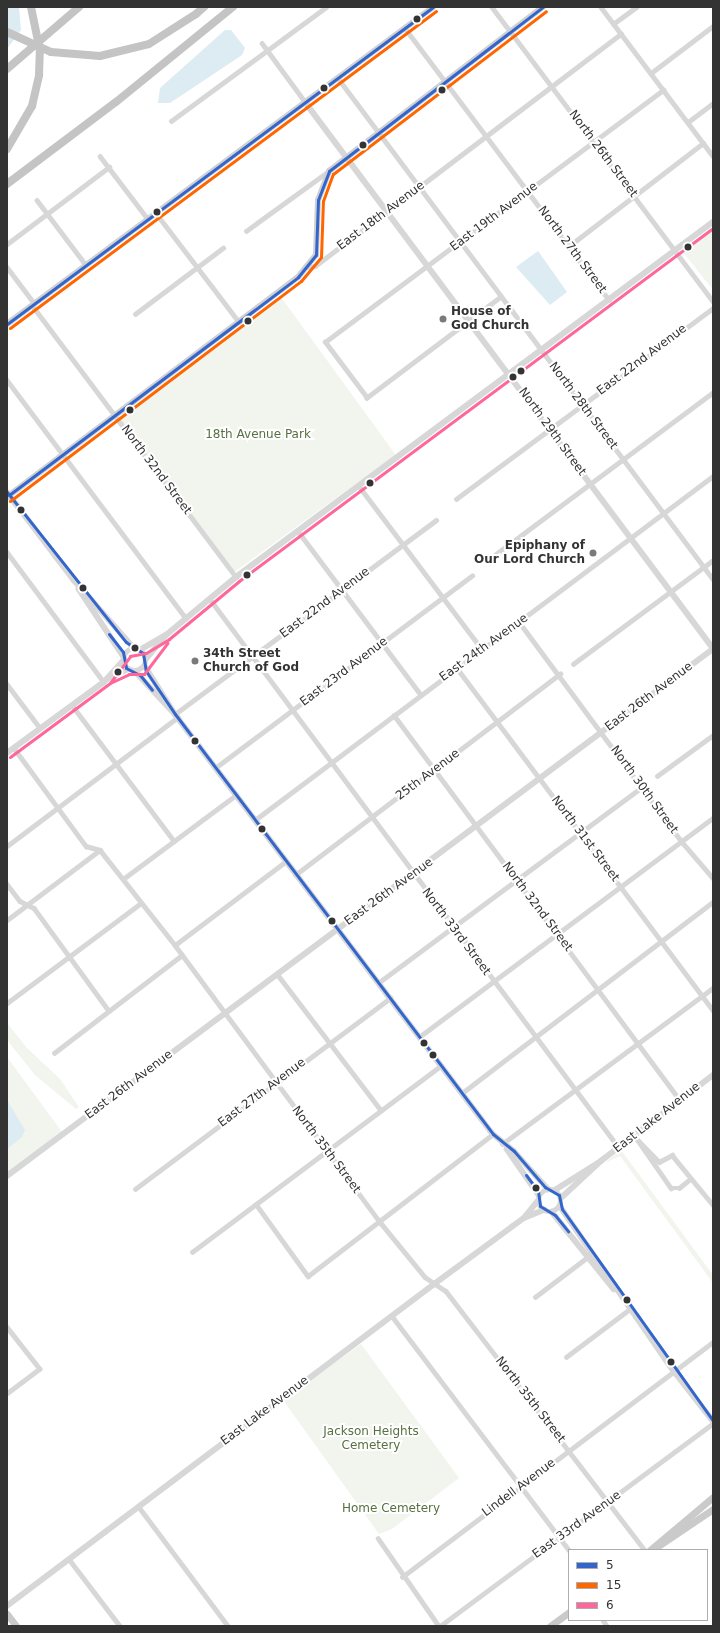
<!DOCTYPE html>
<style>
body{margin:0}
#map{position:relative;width:720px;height:1633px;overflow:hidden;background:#fff;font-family:"DejaVu Sans",sans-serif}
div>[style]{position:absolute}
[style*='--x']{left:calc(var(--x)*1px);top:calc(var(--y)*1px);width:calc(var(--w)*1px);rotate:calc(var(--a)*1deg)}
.green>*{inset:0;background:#f1f5ed;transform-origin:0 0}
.water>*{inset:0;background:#ddebf3}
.minor>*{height:4.5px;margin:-2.25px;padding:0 2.25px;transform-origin:2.25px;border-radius:2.25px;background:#d7d7d7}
.tertiary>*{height:5.5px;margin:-2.75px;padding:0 2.75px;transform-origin:2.75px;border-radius:2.75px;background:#d7d7d7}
.tertiary>.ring{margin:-2.75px;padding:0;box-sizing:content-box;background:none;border:5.5px solid #d7d7d7;border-radius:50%}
.secondary>*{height:6px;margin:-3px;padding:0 3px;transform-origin:3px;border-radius:3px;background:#d0d0d0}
.primary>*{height:7px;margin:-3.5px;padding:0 3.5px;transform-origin:3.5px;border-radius:3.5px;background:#cacaca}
.motorway>*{height:8px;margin:-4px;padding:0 4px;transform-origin:4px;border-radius:4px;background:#c4c4c4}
.motorway-bridge>*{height:8px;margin:-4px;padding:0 4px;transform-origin:4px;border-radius:4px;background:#c4c4c4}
.bus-1>*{height:3px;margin:-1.5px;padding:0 1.5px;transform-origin:1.5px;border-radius:1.5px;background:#36c}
.bus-2>*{height:3px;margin:-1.5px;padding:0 1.5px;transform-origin:1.5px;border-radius:1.5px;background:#f60}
.bus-3>*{height:3px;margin:-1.5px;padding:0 1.5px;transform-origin:1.5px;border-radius:1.5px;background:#f69}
.dots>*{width:11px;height:11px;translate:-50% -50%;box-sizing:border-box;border:2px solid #fff;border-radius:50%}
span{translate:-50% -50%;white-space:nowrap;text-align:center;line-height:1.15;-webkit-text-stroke:4px #fff;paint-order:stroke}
.street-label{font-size:12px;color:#333}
.poi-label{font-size:12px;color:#333;font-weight:700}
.left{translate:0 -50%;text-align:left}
.right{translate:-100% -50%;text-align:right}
.park-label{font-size:12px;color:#56703f}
.frame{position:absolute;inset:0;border:8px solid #333;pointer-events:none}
.legend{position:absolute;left:568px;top:1549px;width:140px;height:72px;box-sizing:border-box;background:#fff;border:1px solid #adadad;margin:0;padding:5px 7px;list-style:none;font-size:12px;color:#333}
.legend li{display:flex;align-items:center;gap:8px;height:20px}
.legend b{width:20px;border:1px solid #adadad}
</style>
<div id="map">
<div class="green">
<div style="clip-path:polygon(713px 229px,713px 290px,683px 252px)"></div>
<div style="left:281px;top:297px;width:195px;height:202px;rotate:54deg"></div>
<div style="clip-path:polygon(7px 1023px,27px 1048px,60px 1079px,79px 1107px,76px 1109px,35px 1075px,7px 1040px)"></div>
<div style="clip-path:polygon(7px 1057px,65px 1136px,7px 1180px)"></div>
<div style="clip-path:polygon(621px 1150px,713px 1275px,713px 1283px,620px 1156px,605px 1163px)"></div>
<div style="clip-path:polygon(361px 1344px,459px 1478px,392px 1529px,379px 1534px,283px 1400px)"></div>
</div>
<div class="water">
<div style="clip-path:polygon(7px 7px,19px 7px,21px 30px,7px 49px)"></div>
<div style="clip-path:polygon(225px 30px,231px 30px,245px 48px,242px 55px,170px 103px,158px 103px,160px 88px)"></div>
<div style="clip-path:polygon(538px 251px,567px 292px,550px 305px,516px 267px)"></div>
<div style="clip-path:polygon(7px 1100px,25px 1130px,22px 1137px,7px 1149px)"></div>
</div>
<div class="minor">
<div style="--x:492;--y:7;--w:368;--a:53.1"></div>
<div style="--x:601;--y:7;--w:186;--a:53.1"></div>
<div style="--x:613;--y:24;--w:29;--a:-36"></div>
<div style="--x:405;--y:28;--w:340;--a:53.1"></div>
<div style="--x:262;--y:43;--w:74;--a:53.7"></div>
<div style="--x:651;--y:73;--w:78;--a:-37.2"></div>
<div style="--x:338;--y:78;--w:626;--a:53.19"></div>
<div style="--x:171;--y:121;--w:192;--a:-36.3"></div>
<div style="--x:688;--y:122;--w:31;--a:-37"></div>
<div style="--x:100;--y:156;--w:79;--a:52.7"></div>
<div style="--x:37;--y:200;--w:81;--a:53"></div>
<div style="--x:156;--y:213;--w:137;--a:52.7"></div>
<div style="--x:246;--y:231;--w:102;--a:-35.9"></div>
<div style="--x:7;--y:244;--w:128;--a:-37"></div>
<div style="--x:569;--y:246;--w:169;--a:-37.5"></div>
<div style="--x:7;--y:267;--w:45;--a:53.1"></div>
<div style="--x:308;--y:267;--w:7;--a:-8"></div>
<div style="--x:315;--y:266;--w:384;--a:-37.2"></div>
<div style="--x:501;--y:297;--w:168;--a:143"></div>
<div style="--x:367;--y:398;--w:70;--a:-126.9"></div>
<div style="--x:325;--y:342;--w:422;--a:-36.7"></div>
<div style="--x:32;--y:305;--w:340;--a:53.1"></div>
<div style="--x:135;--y:314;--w:110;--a:-36.9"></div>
<div style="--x:7;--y:380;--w:298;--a:53.1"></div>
<div style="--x:359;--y:486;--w:204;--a:53"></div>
<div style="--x:456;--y:499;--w:320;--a:-36.6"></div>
<div style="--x:298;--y:531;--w:205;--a:53.1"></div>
<div style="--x:7;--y:552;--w:162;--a:53.3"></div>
<div style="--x:496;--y:554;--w:271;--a:-36.7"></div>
<div style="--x:210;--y:599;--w:685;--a:53.31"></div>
<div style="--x:520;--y:623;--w:272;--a:53.5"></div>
<div style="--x:682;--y:842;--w:48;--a:49.3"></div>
<div style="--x:573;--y:664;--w:174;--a:-36.6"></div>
<div style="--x:457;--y:668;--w:427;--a:53.2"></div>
<div style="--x:7;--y:684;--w:55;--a:53.1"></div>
<div style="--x:72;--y:705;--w:170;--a:53.1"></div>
<div style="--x:175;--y:714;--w:325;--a:-36.6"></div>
<div style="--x:394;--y:715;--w:480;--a:53.4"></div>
<div style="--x:14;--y:748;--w:122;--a:53.7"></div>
<div style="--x:86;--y:846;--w:15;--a:16"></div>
<div style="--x:100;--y:850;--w:121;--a:51.7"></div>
<div style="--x:175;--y:945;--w:345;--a:53.5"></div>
<div style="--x:380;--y:1222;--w:71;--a:50.7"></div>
<div style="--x:425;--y:1277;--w:25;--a:34"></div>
<div style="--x:446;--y:1291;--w:327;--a:52.5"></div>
<div style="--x:215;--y:768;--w:321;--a:-36.8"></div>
<div style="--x:657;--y:776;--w:69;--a:-36.2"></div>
<div style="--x:255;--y:820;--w:573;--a:-36.91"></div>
<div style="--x:7;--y:846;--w:214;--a:-37"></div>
<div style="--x:295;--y:875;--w:333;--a:-37.2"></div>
<div style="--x:123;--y:879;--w:141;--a:-36.6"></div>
<div style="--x:7;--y:884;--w:21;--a:53"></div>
<div style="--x:20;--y:901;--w:16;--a:27"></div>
<div style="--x:34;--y:908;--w:127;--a:53.9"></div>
<div style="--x:7;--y:920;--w:116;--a:-37"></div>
<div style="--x:175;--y:945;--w:138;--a:-37"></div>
<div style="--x:278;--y:975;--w:170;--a:52.7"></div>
<div style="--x:378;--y:983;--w:330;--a:-36.6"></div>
<div style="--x:7;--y:1003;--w:167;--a:-36.7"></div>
<div style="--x:419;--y:1037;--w:367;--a:-36.7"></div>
<div style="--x:54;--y:1053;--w:161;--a:-37.4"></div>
<div style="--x:462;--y:1093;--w:315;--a:-37.3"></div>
<div style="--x:637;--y:1139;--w:32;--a:46"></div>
<div style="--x:659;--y:1162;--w:15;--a:-28"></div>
<div style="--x:672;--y:1155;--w:65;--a:50.6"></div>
<div style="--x:637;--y:1139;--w:60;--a:55.2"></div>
<div style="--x:671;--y:1188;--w:8;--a:0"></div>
<div style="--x:679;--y:1188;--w:14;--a:-39"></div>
<div style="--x:502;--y:1144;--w:262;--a:-36.5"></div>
<div style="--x:135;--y:1189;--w:319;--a:-36.8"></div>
<div style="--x:256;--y:1204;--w:89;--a:54.2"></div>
<div style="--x:308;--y:1276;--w:233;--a:-37.5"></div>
<div style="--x:192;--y:1252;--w:311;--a:-36.8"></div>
<div style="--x:535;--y:1297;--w:68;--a:-37.2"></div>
<div style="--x:392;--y:1316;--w:293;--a:52.9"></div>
<div style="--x:7;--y:1327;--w:53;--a:51.8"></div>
<div style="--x:40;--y:1369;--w:41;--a:142.9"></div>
<div style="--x:566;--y:1357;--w:80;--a:-36.9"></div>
<div style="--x:139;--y:1507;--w:149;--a:53.2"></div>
<div style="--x:378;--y:1538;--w:107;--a:55.3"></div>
<div style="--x:69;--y:1559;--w:84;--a:52.7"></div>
<div style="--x:402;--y:1577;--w:390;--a:-37.1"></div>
<div style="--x:603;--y:1620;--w:7;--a:56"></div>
<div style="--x:440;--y:1626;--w:340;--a:-36.6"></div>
</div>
<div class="tertiary">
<div style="--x:306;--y:103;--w:680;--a:53.25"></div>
<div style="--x:7;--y:492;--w:111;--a:52.7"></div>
<div style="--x:74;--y:580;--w:92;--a:48.5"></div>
<div style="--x:79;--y:589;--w:82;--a:56.5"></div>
<div class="ring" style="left:124px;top:649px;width:16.5px;height:16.5px"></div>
<div style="--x:140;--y:650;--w:30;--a:-30"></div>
<div style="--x:166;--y:635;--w:91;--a:-39.6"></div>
<div style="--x:236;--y:577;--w:595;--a:-36.66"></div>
<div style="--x:146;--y:659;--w:30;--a:-50"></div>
<div style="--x:145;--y:666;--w:57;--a:58"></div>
<div style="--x:175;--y:714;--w:527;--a:52.87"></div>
<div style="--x:493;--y:1134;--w:27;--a:39"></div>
<div style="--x:514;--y:1151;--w:51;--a:48.2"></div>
<div style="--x:136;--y:672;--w:57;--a:47.1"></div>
<div style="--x:107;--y:679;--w:23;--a:-25"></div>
<div style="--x:7;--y:753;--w:120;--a:-36.2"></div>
<div style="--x:104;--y:682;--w:28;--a:-48"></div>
<div style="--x:507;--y:1149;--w:56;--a:55.2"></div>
<div style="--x:7;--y:1176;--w:881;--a:-36.74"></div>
<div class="ring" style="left:539px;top:1190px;width:16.5px;height:16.5px"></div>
<div style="--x:555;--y:1190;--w:54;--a:-32.2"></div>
<div style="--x:561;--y:1198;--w:54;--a:-42.8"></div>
<div style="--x:601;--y:1161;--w:141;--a:-37.5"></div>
<div style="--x:560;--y:1206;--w:201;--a:55.4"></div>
<div style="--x:674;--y:1371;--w:63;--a:52"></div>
<div style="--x:552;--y:1212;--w:99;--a:51.2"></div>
<div style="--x:524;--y:1218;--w:22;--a:-51"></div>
<div style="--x:7;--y:1606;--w:533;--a:-37"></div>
<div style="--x:433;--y:1285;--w:113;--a:-36.4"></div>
<div style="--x:524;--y:1218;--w:22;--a:-22"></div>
</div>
<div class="secondary">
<div style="--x:7;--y:324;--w:531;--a:-36.65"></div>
<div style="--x:7;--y:497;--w:365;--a:-37.1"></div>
<div style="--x:298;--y:277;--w:28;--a:-51"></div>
<div style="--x:316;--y:255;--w:55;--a:-87.9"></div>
<div style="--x:318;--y:200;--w:31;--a:-69"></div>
<div style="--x:329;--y:171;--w:270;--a:-37.5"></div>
</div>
<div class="primary">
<div style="--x:655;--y:1548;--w:70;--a:-33.9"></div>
<div style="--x:650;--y:1550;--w:82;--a:-40.1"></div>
<div style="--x:7;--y:1614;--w:15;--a:53"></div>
<div style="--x:550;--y:1626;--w:24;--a:-36"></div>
</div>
<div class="motorway">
<div style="--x:196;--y:14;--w:11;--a:-41"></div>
<div style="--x:7;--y:69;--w:95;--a:-40.7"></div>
<div style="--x:7;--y:184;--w:136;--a:-37"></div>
<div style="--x:116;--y:102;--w:151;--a:-39.1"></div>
</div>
<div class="motorway-bridge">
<div style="--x:7;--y:32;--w:48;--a:24.4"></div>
<div style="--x:51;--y:52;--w:49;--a:4.7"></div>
<div style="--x:100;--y:56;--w:50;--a:-13.8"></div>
<div style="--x:149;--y:44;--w:56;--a:-32.6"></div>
<div style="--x:7;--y:149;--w:50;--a:-59.8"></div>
<div style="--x:32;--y:106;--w:32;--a:-77"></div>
<div style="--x:39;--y:75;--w:24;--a:-88"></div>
<div style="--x:40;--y:51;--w:45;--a:-101.6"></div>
</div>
<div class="bus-1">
<div style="--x:7;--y:324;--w:531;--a:-36.65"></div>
<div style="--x:7;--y:492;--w:191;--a:51.6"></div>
<div style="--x:126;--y:642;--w:20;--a:33"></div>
<div style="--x:143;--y:653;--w:18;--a:81"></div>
<div style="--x:146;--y:671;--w:52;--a:56"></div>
<div style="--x:175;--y:714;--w:527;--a:52.87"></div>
<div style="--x:493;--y:1134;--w:27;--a:39"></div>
<div style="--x:514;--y:1151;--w:48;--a:49.3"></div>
<div style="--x:545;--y:1187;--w:16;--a:30"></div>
<div style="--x:559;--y:1195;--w:14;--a:78"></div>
<div style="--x:562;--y:1209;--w:260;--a:54.5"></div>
<div style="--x:9;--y:495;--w:362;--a:-37"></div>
<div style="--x:298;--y:277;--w:28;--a:-51"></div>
<div style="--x:316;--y:255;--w:55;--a:-87.9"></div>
<div style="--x:318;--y:200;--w:31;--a:-69"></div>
<div style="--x:329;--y:171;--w:270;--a:-37.5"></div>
<div style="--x:109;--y:634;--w:23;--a:52"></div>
<div style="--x:123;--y:652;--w:16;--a:79"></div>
<div style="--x:126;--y:668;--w:16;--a:27"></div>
<div style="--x:140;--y:675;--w:19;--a:51"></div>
<div style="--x:526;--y:1175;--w:20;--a:53"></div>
<div style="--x:538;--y:1191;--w:15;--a:82"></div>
<div style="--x:540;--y:1206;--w:17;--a:31"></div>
<div style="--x:555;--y:1215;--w:21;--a:51"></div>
</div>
<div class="bus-2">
<div style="--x:10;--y:328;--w:531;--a:-36.65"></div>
<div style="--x:10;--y:501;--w:365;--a:-37.1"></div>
<div style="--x:301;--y:281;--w:31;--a:-50"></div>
<div style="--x:321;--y:257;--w:56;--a:-88"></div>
<div style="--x:323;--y:201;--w:29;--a:-70"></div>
<div style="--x:333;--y:174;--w:268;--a:-37.4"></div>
</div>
<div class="bus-3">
<div style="--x:110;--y:683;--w:21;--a:-25"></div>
<div style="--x:129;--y:674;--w:15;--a:0"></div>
<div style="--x:144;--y:674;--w:39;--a:-53"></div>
<div style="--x:10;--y:757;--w:124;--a:-36.5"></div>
<div style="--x:110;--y:683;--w:34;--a:-53"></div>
<div style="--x:130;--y:656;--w:16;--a:-11"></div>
<div style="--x:146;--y:653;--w:27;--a:-31"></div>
<div style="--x:169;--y:639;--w:91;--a:-39.6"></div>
<div style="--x:239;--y:581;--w:591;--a:-36.68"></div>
</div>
<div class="dots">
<div style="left:417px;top:19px;background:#333"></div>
<div style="left:324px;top:88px;background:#333"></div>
<div style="left:442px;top:90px;background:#333"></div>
<div style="left:363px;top:145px;background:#333"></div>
<div style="left:157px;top:212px;background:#333"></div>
<div style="left:688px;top:247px;background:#333"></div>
<div style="left:443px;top:319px;background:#7a7a7a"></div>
<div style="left:248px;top:321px;background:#333"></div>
<div style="left:521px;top:371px;background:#333"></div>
<div style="left:513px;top:377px;background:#333"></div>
<div style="left:130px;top:410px;background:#333"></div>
<div style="left:370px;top:483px;background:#333"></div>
<div style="left:21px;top:510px;background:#333"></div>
<div style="left:593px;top:553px;background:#7a7a7a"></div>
<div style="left:247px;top:575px;background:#333"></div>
<div style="left:83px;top:588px;background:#333"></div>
<div style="left:135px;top:648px;background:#333"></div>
<div style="left:195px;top:661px;background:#7a7a7a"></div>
<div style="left:118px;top:672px;background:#333"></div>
<div style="left:195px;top:741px;background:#333"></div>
<div style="left:262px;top:829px;background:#333"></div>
<div style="left:332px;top:921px;background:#333"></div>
<div style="left:424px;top:1043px;background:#333"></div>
<div style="left:433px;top:1055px;background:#333"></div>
<div style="left:536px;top:1188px;background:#333"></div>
<div style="left:627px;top:1300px;background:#333"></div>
<div style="left:671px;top:1362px;background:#333"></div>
</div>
<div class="street-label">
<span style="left:603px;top:154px;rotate:53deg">North 26th Street</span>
<span style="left:381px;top:216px;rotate:-37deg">East 18th Avenue</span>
<span style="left:494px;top:217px;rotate:-37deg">East 19th Avenue</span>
<span style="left:572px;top:250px;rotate:53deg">North 27th Street</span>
<span style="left:642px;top:360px;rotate:-37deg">East 22nd Avenue</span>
<span style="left:583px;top:406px;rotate:53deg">North 28th Street</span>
<span style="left:552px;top:432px;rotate:54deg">North 29th Street</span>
<span style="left:156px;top:470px;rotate:53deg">North 32nd Street</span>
<span style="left:325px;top:603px;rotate:-37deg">East 22nd Avenue</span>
<span style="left:484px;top:648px;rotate:-36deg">East 24th Avenue</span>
<span style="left:344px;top:672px;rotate:-37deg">East 23rd Avenue</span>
<span style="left:649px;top:697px;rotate:-37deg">East 26th Avenue</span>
<span style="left:428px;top:775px;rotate:-37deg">25th Avenue</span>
<span style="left:644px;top:790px;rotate:54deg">North 30th Street</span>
<span style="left:585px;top:839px;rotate:53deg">North 31st Street</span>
<span style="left:389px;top:892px;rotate:-36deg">East 26th Avenue</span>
<span style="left:537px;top:907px;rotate:53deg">North 32nd Street</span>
<span style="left:456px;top:932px;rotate:53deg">North 33rd Street</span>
<span style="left:129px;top:1085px;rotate:-37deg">East 26th Avenue</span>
<span style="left:262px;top:1093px;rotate:-37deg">East 27th Avenue</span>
<span style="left:657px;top:1118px;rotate:-38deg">East Lake Avenue</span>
<span style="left:326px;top:1150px;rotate:53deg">North 35th Street</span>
<span style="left:530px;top:1400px;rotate:52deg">North 35th Street</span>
<span style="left:265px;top:1411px;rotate:-37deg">East Lake Avenue</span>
<span style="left:519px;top:1488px;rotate:-37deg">Lindell Avenue</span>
<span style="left:577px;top:1525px;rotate:-36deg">East 33rd Avenue</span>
</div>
<div class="poi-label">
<span class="left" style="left:451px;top:319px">House of<br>God Church</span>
<span class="right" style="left:585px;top:553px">Epiphany of<br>Our Lord Church</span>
<span class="left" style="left:203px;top:661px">34th Street<br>Church of God</span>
</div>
<div class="park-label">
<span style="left:258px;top:435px">18th Avenue Park</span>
<span style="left:371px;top:1439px">Jackson Heights<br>Cemetery</span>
<span style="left:391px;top:1509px">Home Cemetery</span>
</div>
<div class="frame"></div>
<ul class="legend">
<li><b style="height:5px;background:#36c"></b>5</li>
<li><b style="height:5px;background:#f60"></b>15</li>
<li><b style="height:5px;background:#f69"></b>6</li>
</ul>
</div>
